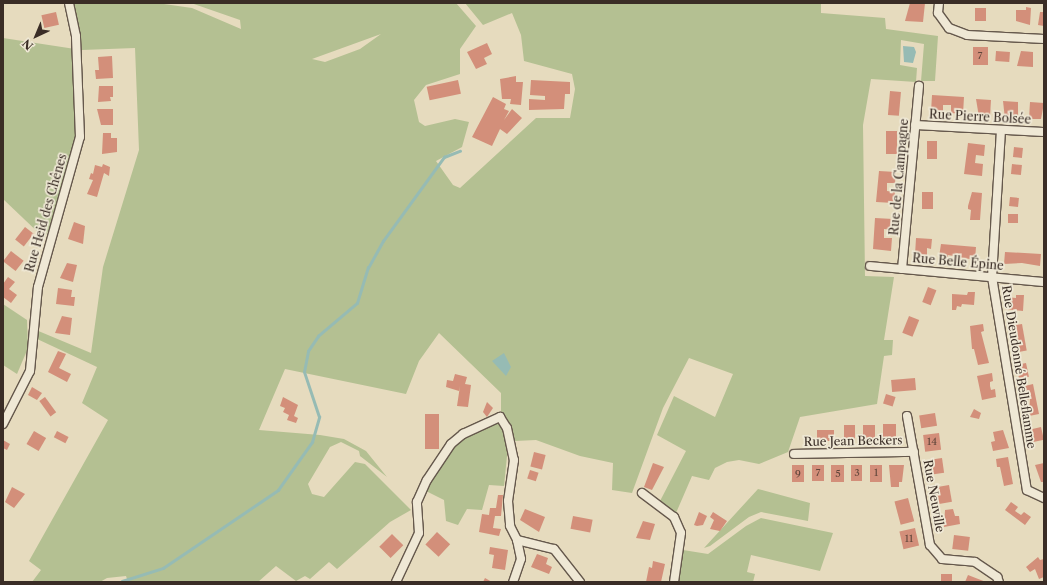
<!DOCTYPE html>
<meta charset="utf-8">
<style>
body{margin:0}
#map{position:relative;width:1047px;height:585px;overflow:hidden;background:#e6dbbe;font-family:"Libre Caslon Text",serif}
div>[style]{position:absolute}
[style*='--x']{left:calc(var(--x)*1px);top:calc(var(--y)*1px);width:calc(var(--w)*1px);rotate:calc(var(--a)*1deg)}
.green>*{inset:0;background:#b4c092}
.water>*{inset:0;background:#96bbb4}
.stream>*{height:2.5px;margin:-1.25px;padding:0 1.25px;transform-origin:1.25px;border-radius:1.25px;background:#96bbb4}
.building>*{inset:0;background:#d38f7a;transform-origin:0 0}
.roads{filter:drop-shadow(1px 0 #65584c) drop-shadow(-1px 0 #65584c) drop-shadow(0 1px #65584c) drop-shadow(0 -1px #65584c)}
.street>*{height:8px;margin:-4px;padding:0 4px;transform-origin:4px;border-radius:4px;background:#efe8d5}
span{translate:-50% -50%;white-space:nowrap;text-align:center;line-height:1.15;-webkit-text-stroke:3.5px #efe8d5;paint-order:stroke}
.number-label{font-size:10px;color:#60463b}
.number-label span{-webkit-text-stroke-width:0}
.street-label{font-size:12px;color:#3a2d26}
.frame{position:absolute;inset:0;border:4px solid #3a2d26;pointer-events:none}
.north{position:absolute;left:16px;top:16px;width:40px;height:40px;-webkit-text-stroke:3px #efe8d5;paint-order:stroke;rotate:224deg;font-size:11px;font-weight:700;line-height:16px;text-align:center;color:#3a2d26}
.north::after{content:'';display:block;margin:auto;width:14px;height:18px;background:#3a2d26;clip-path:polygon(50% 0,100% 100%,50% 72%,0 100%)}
</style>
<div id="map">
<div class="green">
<div style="clip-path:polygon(evenodd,72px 3px,157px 3px,192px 8px,241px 29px,240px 20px,191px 3px,456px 3px,476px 26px,460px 49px,460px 74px,426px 85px,414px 100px,419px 122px,425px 126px,455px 119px,469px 122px,462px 147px,436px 161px,453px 185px,460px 188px,536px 118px,570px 118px,575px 89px,572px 74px,524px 61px,521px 35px,512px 13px,483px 25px,465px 3px,821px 3px,821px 13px,885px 18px,886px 29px,938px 36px,935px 81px,921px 81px,924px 44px,901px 40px,900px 65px,917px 68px,916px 82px,871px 79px,863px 125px,865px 276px,894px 277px,884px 340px,893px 340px,892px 355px,884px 356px,877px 404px,800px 417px,788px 452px,759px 464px,739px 460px,727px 462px,715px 468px,709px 480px,692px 476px,676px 513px,660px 501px,686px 451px,657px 435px,674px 396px,715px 417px,733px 374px,689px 358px,663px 408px,632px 493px,612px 490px,613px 463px,580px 456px,536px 440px,515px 441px,501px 411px,501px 393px,439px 333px,419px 361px,406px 394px,285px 369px,259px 430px,320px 435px,344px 439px,366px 451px,387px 477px,360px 456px,359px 451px,341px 442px,330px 447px,308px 484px,312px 494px,324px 497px,355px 462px,365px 464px,411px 510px,390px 522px,337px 569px,329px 562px,310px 579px,305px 576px,296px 581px,276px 566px,258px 582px,128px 582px,126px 576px,107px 578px,100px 582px,32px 582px,41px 570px,29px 561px,108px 420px,82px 403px,97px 367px,35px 338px,36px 330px,91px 353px,103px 267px,139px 150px,135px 48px,82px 50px,72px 3px,381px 34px,360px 49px,325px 62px,312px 59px,381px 34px)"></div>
<div style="clip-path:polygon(3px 38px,75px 49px,76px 145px,51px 226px,44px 238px,3px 199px)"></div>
<div style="clip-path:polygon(3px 304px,27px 320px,28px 348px,17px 374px,3px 365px)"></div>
<div style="clip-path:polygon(499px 421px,508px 446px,504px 486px,489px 485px,482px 510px,467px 509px,458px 525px,446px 521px,444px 500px,426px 491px,453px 447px,467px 432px)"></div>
<div style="clip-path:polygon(758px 489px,810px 503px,808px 521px,761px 512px,749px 517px,710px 546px,704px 548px)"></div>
<div style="clip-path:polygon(761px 518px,833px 533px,820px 571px,751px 555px,747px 572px,755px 574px,753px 582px,678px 582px,683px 550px,708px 554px,746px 526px)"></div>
</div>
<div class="water">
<div style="clip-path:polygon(903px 46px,914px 47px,916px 52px,913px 63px,904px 62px)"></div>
<div style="clip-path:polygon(504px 353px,511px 367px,506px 376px,492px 361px)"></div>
</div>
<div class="stream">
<div style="--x:122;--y:581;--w:43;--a:-17.6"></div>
<div style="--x:163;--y:568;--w:139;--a:-34.1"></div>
<div style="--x:278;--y:490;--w:59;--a:-54.7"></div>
<div style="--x:312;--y:442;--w:26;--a:-74"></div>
<div style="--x:319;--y:417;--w:47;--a:-108.4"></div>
<div style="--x:304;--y:372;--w:21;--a:-79"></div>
<div style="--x:308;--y:351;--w:18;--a:-56"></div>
<div style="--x:318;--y:336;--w:51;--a:-40.2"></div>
<div style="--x:357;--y:303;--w:37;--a:-73"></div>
<div style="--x:368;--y:268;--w:31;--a:-61"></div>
<div style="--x:383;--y:241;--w:104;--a:-54"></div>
<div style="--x:444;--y:157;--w:17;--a:-21"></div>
</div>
<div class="building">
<div style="clip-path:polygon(910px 3px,925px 3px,923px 22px,905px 21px)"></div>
<div style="clip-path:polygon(1026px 7px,1031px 8px,1030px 25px,1016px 21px,1016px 10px,1026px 10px)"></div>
<div style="left:975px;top:8px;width:11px;height:13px"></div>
<div style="left:56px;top:12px;width:13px;height:15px;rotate:77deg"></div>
<div style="clip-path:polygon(1040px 12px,1044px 12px,1044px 26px,1038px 25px)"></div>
<div style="clip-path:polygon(487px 43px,492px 54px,484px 58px,487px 64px,476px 69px,467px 52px)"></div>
<div style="left:973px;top:47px;width:15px;height:18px"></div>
<div style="left:996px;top:51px;width:14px;height:10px;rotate:4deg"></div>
<div style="clip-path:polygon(1021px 51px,1033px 52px,1033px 67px,1017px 66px)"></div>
<div style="clip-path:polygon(112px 56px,113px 78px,96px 79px,95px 70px,99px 70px,98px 57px)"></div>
<div style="clip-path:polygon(516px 76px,516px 82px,523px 82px,521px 105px,510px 104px,511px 99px,502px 99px,500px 79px)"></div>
<div style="left:458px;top:80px;width:14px;height:32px;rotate:78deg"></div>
<div style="clip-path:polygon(531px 80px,570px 82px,570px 94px,565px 94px,564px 109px,529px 110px,529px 99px,545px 100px,545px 96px,530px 95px)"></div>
<div style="clip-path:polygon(99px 86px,113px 86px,113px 97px,110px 97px,111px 101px,98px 102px)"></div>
<div style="left:890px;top:91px;width:11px;height:24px;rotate:5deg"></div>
<div style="clip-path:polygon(932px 95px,964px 97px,963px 114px,951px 113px,951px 105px,943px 105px,943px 113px,931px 112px)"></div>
<div style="clip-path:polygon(493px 97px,506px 104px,504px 109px,509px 111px,504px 120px,512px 109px,522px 118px,507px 134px,500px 129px,492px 146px,472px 137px)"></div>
<div style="clip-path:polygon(976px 99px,991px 100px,990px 117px,979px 117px)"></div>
<div style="clip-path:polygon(1003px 101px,1018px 102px,1018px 119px,1005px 119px)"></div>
<div style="clip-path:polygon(1030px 102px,1044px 103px,1041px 119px,1029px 119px)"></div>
<div style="clip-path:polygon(97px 109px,113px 109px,113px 125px,101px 125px)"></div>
<div style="left:886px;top:131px;width:11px;height:23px"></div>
<div style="clip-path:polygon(103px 133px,111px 133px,111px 138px,117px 138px,117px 152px,102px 154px)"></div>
<div style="left:927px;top:141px;width:10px;height:18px"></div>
<div style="clip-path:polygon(968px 143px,985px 145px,984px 156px,976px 155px,975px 163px,983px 164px,982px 176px,964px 174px)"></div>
<div style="left:1014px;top:147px;width:9px;height:10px;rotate:6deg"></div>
<div style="clip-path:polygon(103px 164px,110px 167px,109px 176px,104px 173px,97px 197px,87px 194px,93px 180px,89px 179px,91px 173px,93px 174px,95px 165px,102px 167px)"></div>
<div style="left:1012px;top:164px;width:10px;height:10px;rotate:6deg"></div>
<div style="clip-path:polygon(879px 171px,896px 172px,895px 183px,887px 183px,887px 191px,895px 192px,894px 203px,876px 202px)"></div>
<div style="left:922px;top:192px;width:11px;height:17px"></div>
<div style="clip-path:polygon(972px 192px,982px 193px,980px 220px,970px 220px,971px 210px,968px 209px,968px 206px)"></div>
<div style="left:1010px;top:197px;width:9px;height:9px;rotate:6deg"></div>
<div style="left:1008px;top:214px;width:10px;height:9px"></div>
<div style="clip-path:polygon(875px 218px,893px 219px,893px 230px,884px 229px,884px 238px,892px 238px,891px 251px,873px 249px)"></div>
<div style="clip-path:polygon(74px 222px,85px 226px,83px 244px,68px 239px)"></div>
<div style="left:25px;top:227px;width:11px;height:16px;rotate:38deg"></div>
<div style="clip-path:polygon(916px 238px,932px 239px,931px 249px,927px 248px,927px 256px,915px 255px)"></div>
<div style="clip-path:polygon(941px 244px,976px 247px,975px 260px,948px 255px,948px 257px,939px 257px)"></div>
<div style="left:11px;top:251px;width:16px;height:13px;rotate:38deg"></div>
<div style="clip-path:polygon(1005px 252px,1041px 254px,1040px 266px,1022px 263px,1004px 264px)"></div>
<div style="clip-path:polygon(67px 263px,77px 265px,73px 282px,60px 278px)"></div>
<div style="clip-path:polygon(8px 277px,15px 282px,9px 289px,17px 295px,11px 303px,3px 297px,3px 284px)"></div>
<div style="left:928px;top:287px;width:9px;height:16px;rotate:21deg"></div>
<div style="clip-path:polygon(58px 288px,72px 290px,71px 297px,75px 297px,74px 306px,56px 304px)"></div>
<div style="clip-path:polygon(968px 292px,975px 292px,974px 305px,962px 304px,961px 307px,957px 306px,956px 310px,952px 310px,952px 294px,967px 295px)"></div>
<div style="clip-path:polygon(1016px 295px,1024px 295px,1023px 311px,1005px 309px,1005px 297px,1016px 298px)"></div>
<div style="clip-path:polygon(62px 316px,72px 318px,70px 335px,55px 333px)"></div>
<div style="left:909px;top:316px;width:11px;height:18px;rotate:22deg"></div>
<div style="clip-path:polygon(983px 324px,984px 331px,981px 332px,989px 363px,978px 365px,974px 349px,972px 349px,970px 326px)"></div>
<div style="left:1022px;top:324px;width:27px;height:13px;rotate:80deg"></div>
<div style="clip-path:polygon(58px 351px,66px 354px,59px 368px,71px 374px,67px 382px,48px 372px)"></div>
<div style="left:1026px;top:363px;width:14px;height:10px;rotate:78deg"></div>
<div style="clip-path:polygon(992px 373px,993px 381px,990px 382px,990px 386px,991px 390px,995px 389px,996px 397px,982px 400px,977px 376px)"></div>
<div style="clip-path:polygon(455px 374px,467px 377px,465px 384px,471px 385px,468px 407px,457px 406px,460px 386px,459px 391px,446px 387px,447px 380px,453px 381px)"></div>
<div style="left:915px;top:378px;width:12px;height:24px;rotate:85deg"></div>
<div style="clip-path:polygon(1033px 384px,1039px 414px,1029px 416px,1030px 399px,1026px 400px,1021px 387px)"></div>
<div style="clip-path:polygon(32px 387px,42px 393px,37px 400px,28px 395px)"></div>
<div style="left:886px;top:394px;width:10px;height:10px;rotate:17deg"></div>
<div style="left:45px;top:397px;width:19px;height:7px;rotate:54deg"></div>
<div style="clip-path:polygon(283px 397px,298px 405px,294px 416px,298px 418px,296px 423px,287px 420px,289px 415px,283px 412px,285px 408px,280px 406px)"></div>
<div style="clip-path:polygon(487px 402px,493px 408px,487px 417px,483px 412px)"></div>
<div style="clip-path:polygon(974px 409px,981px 413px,979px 419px,970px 417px)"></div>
<div style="left:935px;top:413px;width:13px;height:16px;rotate:81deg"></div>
<div style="left:425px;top:414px;width:14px;height:35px"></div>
<div style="left:883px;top:424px;width:13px;height:16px"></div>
<div style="left:844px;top:425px;width:11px;height:15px"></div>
<div style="left:863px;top:425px;width:12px;height:15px"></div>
<div style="left:1041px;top:427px;width:13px;height:12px;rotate:77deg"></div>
<div style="left:817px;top:430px;width:17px;height:11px"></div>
<div style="clip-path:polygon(1003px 430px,1009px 448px,993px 451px,991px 442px,995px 441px,993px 432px)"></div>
<div style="left:34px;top:431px;width:14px;height:15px;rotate:30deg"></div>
<div style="left:57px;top:431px;width:13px;height:7px;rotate:27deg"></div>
<div style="left:939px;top:433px;width:17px;height:16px;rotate:83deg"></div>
<div style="clip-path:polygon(3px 440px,10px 444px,7px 450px,3px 448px)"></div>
<div style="left:534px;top:452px;width:12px;height:15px;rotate:14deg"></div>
<div style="clip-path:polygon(1008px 457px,1013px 484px,1004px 486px,1000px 467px,997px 467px,996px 459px)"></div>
<div style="left:942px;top:458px;width:15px;height:12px;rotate:82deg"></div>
<div style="clip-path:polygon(653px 463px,664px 467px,652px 490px,644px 487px)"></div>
<div style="clip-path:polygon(1044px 463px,1044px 482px,1041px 482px,1035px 465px)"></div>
<div style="left:792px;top:465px;width:12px;height:17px"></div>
<div style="left:812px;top:465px;width:12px;height:16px"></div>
<div style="left:831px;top:465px;width:13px;height:17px"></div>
<div style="left:851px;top:465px;width:11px;height:16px"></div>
<div style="left:870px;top:465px;width:12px;height:17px"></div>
<div style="clip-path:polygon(889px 465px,904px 465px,902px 482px,899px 482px,899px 487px,891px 487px)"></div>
<div style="left:530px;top:470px;width:9px;height:9px;rotate:18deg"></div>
<div style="left:949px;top:485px;width:17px;height:16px;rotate:80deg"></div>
<div style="clip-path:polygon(12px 487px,25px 494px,14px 508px,5px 502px)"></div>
<div style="clip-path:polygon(498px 495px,503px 495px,501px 516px,495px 516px,493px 528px,501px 529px,499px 536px,479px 532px,482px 514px,489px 515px,490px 508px,496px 508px)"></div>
<div style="left:908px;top:498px;width:24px;height:14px;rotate:75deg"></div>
<div style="clip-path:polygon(1011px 502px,1018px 507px,1015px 511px,1021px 515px,1024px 512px,1031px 517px,1025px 525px,1005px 510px)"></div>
<div style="clip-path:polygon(525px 509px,545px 517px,539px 532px,520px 520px)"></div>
<div style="clip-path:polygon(953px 509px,955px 516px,959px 516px,960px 524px,944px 527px,945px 510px)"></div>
<div style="clip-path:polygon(699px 512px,707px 516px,703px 525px,697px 526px,694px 525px)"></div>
<div style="clip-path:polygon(713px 512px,727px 521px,720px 531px,710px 529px,714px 520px,710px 517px)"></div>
<div style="left:573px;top:516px;width:20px;height:13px;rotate:11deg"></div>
<div style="clip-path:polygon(643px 521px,655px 524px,650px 540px,636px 538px)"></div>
<div style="left:915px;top:528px;width:18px;height:16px;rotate:77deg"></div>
<div style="left:437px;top:532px;width:18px;height:17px;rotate:43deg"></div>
<div style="left:392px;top:534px;width:16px;height:18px;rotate:45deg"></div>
<div style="left:954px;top:535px;width:16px;height:14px;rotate:7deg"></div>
<div style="clip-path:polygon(490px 547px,508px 550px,505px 570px,492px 568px,494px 555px,489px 554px)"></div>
<div style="clip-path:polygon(537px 554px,548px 558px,546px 564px,552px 567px,549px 574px,531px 567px)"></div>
<div style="clip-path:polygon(1038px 557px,1040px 560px,1044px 559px,1044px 577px,1039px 579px,1035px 569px,1030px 572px,1026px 567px)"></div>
<div style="clip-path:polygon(653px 561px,665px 564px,661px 582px,646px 582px,649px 567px,652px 568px)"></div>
<div style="left:941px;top:574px;width:11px;height:8px"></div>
<div style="clip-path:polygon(968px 575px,986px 582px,965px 582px)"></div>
<div style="clip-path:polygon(485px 578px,492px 582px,483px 582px)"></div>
</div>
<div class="roads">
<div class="street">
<div style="--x:939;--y:3;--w:10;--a:96"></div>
<div style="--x:938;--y:13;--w:19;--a:54"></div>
<div style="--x:949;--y:28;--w:19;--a:21"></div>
<div style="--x:967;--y:35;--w:77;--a:3"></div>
<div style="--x:915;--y:125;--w:129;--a:3.1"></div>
<div style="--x:1001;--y:130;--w:147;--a:93.5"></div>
<div style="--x:992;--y:277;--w:216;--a:80.7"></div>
<div style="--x:1027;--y:490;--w:19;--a:25"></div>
<div style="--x:870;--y:266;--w:175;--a:5.3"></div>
<div style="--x:902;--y:269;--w:184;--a:-84.7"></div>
<div style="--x:907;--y:416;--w:131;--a:79.9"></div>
<div style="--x:930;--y:545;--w:18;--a:49"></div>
<div style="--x:942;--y:559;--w:33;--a:5"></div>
<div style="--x:975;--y:562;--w:27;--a:34"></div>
<div style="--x:997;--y:577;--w:5;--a:68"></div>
<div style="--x:3;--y:424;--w:59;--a:-63"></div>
<div style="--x:30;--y:371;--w:84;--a:-84.6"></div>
<div style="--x:38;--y:287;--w:156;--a:-74.4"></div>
<div style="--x:80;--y:137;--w:101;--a:-92.3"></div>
<div style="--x:76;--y:36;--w:34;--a:-102"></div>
<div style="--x:794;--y:454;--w:120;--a:-1"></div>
<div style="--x:642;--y:493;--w:40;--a:37"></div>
<div style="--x:674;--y:517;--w:17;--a:66"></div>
<div style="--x:681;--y:533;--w:49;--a:98.1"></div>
<div style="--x:517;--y:540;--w:38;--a:14"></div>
<div style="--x:554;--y:549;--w:42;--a:51.8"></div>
<div style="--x:396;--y:582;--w:54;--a:-64.9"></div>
<div style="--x:419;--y:533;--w:31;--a:-94"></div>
<div style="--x:417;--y:502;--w:24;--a:-66"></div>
<div style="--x:427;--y:480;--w:43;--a:-56.3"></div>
<div style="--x:451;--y:444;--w:16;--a:-40"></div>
<div style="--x:463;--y:434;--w:41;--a:-24.7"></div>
<div style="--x:500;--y:417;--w:13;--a:58"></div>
<div style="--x:507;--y:428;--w:33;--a:78"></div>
<div style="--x:514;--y:460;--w:41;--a:98.3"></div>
<div style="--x:508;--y:501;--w:25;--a:85"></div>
<div style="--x:510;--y:526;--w:16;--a:63"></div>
<div style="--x:517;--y:540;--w:19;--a:78"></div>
<div style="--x:521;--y:559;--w:24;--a:109"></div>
</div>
</div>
<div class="number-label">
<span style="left:980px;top:56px">7</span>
<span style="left:932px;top:442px">14</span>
<span style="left:818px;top:473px">7</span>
<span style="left:857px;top:473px">3</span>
<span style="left:876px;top:473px">1</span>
<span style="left:798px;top:474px">9</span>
<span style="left:838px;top:474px">5</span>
<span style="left:909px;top:539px">11</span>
</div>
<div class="street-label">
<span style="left:980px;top:117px;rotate:3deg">Rue Pierre Bolsée</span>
<span style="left:899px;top:177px;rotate:-85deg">Rue de la Campagne</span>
<span style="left:46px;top:213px;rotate:-74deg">Rue Heid des Chênes</span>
<span style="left:958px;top:262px;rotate:5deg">Rue Belle Épine</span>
<span style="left:1019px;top:367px;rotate:81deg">Rue Dieudonné Belleflamme</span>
<span style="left:853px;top:441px;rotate:-1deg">Rue Jean Beckers</span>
<span style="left:934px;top:496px;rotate:80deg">Rue Neuville</span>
</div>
<div class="frame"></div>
<div class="north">N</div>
</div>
